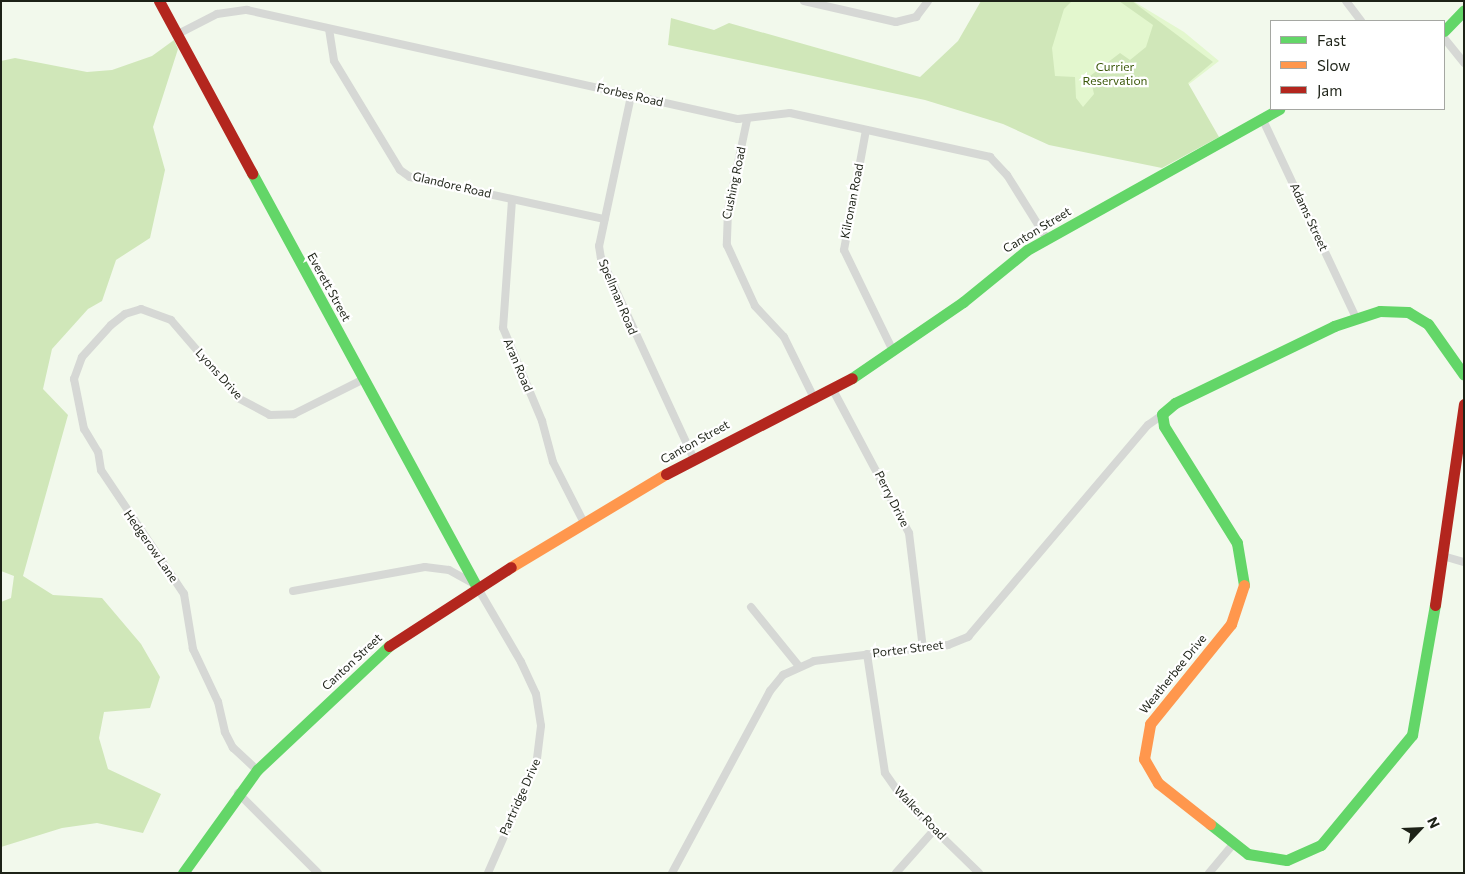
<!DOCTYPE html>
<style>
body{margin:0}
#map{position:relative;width:1465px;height:874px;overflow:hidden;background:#f2f9ec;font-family:Commissioner,sans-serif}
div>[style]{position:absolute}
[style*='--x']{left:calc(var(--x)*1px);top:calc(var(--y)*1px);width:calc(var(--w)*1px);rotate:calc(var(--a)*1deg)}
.green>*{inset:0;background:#e3f7ce}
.forest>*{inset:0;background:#d0e7b9}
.street>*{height:8px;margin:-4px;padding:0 4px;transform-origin:4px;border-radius:4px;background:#d6d8d5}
.fast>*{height:11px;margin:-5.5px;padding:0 5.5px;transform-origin:5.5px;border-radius:5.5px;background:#63d668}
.slow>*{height:11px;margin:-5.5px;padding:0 5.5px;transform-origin:5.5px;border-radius:5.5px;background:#ff974d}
.jam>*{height:11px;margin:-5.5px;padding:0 5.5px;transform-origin:5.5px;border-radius:5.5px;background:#b3261e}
span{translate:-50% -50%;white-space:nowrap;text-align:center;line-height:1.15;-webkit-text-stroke:4.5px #fff;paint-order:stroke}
.park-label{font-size:12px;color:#3b580a}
.street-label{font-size:12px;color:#1d2217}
.frame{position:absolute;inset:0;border:2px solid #1d2217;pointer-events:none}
.legend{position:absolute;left:1270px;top:20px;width:175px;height:90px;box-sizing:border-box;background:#fff;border:1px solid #a5a7a2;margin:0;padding:6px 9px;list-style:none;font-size:15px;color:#1d2217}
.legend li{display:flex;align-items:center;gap:10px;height:25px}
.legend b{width:25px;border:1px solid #a5a7a2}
.north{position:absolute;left:1395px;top:804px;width:50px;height:50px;-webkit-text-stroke:4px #fff;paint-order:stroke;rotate:65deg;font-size:14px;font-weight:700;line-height:20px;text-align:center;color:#1d2217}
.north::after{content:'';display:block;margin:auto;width:18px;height:22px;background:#1d2217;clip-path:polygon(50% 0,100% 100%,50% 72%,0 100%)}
</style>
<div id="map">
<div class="green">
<div style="clip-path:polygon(998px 1px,1133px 1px,1184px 32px,1219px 61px,1184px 88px,1217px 137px,936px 97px)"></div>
</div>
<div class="forest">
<div style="clip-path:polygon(981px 1px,1072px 1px,1064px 9px,1052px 48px,1055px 76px,1075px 77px,1076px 98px,1083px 107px,1094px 94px,1090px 76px,1120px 53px,1130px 60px,1146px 47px,1153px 25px,1119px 1px,1132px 1px,1213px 62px,1188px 83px,1219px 137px,1162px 168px,1049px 145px,1003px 124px,925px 100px,668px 45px,671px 18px,714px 30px,729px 23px,920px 77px,958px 41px)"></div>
<div style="clip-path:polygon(174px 40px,178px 49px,153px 127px,165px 170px,150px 238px,116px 260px,102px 301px,88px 309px,52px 349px,43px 389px,68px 415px,23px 576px,53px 595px,102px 598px,141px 644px,160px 677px,150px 708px,104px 712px,99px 738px,108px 769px,161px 794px,143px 833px,97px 823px,62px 828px,1px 847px,1px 602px,11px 598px,14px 576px,1px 571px,1px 61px,15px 58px,87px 72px,112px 70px,152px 56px)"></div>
</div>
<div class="street">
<div style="--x:804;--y:1;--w:94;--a:12.9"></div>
<div style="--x:896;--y:22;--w:21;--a:-14"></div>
<div style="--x:916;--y:17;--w:20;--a:-53"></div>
<div style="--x:1346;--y:1;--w:25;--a:53"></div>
<div style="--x:329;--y:29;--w:32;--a:81"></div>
<div style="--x:334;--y:61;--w:127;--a:58.8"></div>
<div style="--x:400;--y:170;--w:12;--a:35"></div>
<div style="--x:410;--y:177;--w:199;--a:12.2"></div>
<div style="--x:176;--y:35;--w:46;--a:-27.1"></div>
<div style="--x:217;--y:14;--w:30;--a:-8"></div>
<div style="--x:247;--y:10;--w:503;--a:12.52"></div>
<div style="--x:738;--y:119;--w:52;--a:-6.6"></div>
<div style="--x:790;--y:113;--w:205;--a:12.4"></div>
<div style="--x:990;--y:157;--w:25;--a:47"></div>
<div style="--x:1007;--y:175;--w:75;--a:58"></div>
<div style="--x:1444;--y:38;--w:32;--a:51"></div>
<div style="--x:631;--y:96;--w:153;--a:102"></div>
<div style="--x:599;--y:246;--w:12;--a:81"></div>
<div style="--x:601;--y:258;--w:221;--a:65.2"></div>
<div style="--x:1262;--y:118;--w:219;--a:64.8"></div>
<div style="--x:747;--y:120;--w:92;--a:101.9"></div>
<div style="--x:728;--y:210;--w:35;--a:92"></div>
<div style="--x:727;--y:245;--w:67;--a:65.3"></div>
<div style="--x:755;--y:306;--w:42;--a:46.9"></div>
<div style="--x:784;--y:337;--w:70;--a:63.8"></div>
<div style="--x:866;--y:130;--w:122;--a:100.4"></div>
<div style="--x:844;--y:250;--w:112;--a:64.1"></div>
<div style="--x:512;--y:200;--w:128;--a:94"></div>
<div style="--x:503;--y:328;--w:101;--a:67.2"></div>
<div style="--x:542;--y:421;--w:42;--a:75"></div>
<div style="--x:553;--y:462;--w:66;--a:63"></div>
<div style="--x:833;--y:390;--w:162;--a:62"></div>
<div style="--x:909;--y:533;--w:116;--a:83.1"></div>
<div style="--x:1443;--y:556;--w:22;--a:16"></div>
<div style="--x:293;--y:591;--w:134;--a:-10.3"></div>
<div style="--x:425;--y:567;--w:24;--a:7"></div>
<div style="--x:449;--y:570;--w:31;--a:29"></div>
<div style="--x:476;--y:585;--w:89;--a:59.7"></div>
<div style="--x:521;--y:662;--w:35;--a:65"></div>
<div style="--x:536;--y:694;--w:32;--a:81"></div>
<div style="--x:541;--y:726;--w:38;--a:97"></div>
<div style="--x:536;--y:764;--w:119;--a:113.8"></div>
<div style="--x:751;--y:607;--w:75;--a:51"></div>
<div style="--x:867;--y:654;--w:120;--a:81.4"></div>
<div style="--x:885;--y:773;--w:32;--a:55"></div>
<div style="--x:903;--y:799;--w:106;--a:44.2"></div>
<div style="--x:257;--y:770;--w:33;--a:-137"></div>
<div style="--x:233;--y:748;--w:18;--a:-117"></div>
<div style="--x:225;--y:732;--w:31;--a:-103"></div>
<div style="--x:218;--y:702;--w:59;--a:-115.3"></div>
<div style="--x:193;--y:649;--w:56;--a:-99.3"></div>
<div style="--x:184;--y:594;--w:149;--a:-123.8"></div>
<div style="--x:101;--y:470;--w:18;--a:-99"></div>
<div style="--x:98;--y:452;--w:27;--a:-121"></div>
<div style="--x:84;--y:429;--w:51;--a:-101.3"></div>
<div style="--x:74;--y:379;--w:23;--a:-70"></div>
<div style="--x:82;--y:357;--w:43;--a:-47.8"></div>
<div style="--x:111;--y:325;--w:18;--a:-38"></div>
<div style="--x:125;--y:314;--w:17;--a:-17"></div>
<div style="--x:141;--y:309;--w:32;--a:20"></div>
<div style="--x:171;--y:320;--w:103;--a:49.3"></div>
<div style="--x:238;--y:398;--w:36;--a:28"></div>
<div style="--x:270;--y:415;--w:24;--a:-2"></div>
<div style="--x:294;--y:414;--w:78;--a:-26.6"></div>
<div style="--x:238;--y:793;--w:113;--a:45"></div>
<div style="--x:672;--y:873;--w:207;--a:-61.7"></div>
<div style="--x:770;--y:691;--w:21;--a:-51"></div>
<div style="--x:783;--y:675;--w:34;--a:-24"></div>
<div style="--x:814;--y:661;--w:135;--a:-6.8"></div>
<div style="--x:948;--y:645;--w:22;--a:-22"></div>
<div style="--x:968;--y:637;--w:278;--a:-49.7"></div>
<div style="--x:1148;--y:425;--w:16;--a:-35"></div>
<div style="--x:896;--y:873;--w:57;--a:-48.5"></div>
<div style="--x:1209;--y:873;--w:38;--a:-50"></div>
</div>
<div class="fast">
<div style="--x:1444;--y:31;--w:29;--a:-46"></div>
<div style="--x:252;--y:173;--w:469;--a:61.5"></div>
<div style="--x:852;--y:378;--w:135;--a:-34.4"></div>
<div style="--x:963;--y:302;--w:82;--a:-39.1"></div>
<div style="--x:1027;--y:250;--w:289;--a:-29.2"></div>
<div style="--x:1244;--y:585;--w:43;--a:-99.5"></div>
<div style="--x:1237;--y:543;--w:138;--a:-122"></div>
<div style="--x:1164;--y:426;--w:12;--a:-99"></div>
<div style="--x:1162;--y:414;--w:17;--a:-40"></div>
<div style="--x:1175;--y:403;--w:177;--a:-25.8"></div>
<div style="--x:1334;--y:326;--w:48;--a:-18.1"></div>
<div style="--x:1380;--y:311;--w:28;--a:2"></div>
<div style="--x:1408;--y:312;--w:23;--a:31"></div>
<div style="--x:1428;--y:324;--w:62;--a:54.8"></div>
<div style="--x:1210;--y:824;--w:48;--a:38.3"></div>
<div style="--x:1248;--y:854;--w:39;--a:9"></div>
<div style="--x:1287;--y:860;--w:37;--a:-24"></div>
<div style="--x:1321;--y:845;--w:143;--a:-50.4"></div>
<div style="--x:1412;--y:735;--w:132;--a:-80"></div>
<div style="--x:183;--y:873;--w:127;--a:-54.3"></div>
<div style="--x:257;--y:770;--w:181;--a:-43.2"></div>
</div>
<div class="slow">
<div style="--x:511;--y:567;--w:181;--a:-31"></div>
<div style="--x:1210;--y:824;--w:66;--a:-141.7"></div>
<div style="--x:1158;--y:783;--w:28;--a:-120"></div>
<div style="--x:1144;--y:759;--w:36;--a:-80"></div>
<div style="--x:1150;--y:724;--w:129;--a:-51"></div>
<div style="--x:1231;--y:624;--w:41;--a:-71.6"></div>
</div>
<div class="jam">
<div style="--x:159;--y:1;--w:196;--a:61.6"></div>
<div style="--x:666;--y:474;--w:209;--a:-27.3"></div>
<div style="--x:1435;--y:605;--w:203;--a:-81.8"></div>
<div style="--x:389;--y:646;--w:145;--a:-32.9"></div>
</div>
<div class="park-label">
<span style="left:1115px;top:74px">Currier<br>Reservation</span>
</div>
<div class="street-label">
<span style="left:630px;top:95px;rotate:13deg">Forbes Road</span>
<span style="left:734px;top:183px;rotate:-78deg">Cushing Road</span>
<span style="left:452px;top:185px;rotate:13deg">Glandore Road</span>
<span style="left:852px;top:201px;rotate:-79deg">Kilronan Road</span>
<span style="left:1309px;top:217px;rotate:65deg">Adams Street</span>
<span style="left:1037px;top:230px;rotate:-31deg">Canton Street</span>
<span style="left:329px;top:287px;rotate:61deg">Everett Street</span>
<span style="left:618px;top:297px;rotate:67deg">Spellman Road</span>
<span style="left:518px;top:365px;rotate:67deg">Aran Road</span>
<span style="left:219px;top:374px;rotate:48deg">Lyons Drive</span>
<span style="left:695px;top:442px;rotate:-29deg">Canton Street</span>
<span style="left:892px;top:499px;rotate:63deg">Perry Drive</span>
<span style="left:151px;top:546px;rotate:55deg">Hedgerow Lane</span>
<span style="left:908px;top:649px;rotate:-7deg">Porter Street</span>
<span style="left:352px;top:662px;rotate:-43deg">Canton Street</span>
<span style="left:1173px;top:674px;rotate:-51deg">Weatherbee Drive</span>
<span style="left:520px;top:797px;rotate:-66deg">Partridge Drive</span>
<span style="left:920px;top:813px;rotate:46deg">Walker Road</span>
</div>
<div class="frame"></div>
<ul class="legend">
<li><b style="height:6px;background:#63d668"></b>Fast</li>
<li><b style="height:6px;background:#ff974d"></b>Slow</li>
<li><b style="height:6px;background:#b3261e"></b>Jam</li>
</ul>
<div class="north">N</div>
</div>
